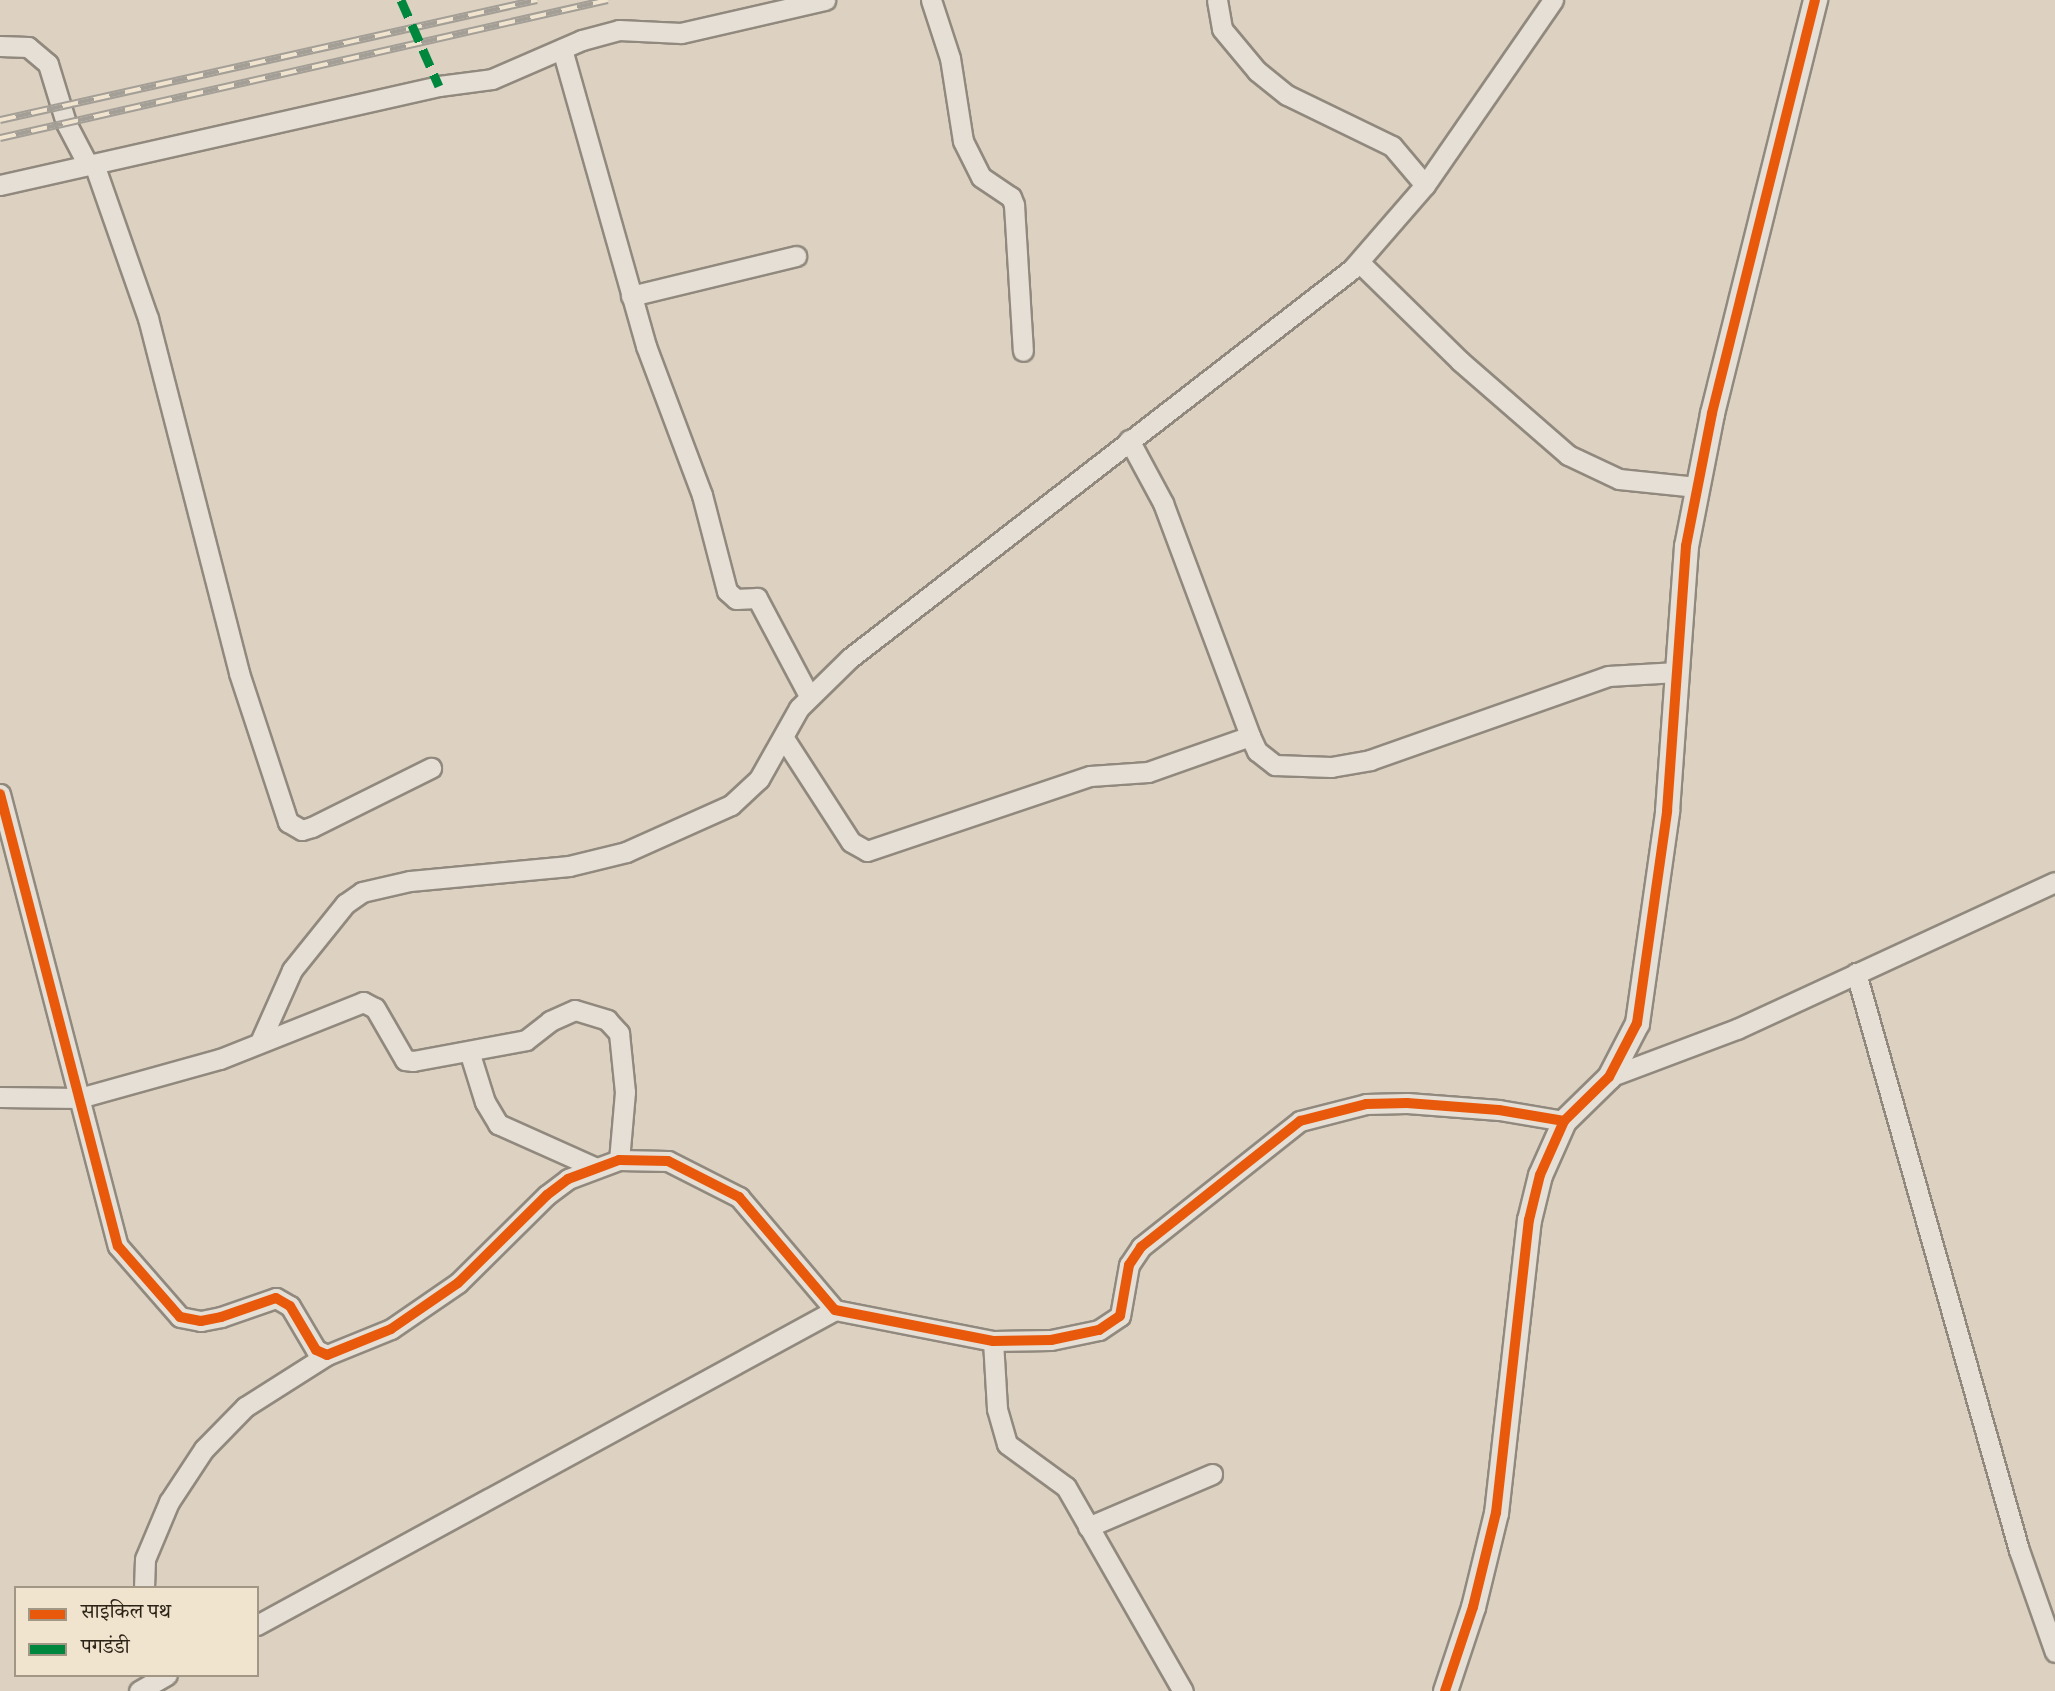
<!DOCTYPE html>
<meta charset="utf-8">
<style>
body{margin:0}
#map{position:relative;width:2055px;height:1691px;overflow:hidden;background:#ddd2c1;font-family:"IM FELL Great Primer","Noto Serif Devanagari",serif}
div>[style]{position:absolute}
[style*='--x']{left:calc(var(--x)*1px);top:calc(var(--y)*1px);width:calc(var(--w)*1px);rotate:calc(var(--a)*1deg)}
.roads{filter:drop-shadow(2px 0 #91897e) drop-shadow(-2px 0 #91897e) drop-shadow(0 2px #91897e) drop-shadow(0 -2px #91897e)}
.minor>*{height:19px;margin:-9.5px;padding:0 9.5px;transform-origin:9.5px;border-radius:9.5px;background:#e5dfd6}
.tertiary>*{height:23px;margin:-11.5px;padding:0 11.5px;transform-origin:11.5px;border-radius:11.5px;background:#e5dfd6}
.rail>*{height:8px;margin-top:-4px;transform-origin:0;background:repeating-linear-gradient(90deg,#f1e4cf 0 16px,#a39e96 0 32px);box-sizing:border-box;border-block:2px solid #a39e96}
.quiet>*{height:9px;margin-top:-4.5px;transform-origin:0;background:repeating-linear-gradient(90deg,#00873e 0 18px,transparent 0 27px)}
.cycleway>*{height:10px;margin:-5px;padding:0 5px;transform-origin:5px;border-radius:5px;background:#e8590c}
span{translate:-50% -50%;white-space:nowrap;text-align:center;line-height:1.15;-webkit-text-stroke:5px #f1e4cf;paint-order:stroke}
.legend{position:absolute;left:14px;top:1586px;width:245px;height:91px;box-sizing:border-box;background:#f1e4cf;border:2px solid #a29785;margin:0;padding:9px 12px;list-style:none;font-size:21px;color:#2c2317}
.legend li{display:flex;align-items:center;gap:14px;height:35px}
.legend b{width:35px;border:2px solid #a29785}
</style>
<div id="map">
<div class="roads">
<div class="minor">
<div style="--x:931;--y:0;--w:61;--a:71.9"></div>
<div style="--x:950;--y:58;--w:84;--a:81.1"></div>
<div style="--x:963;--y:141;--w:40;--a:63.4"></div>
<div style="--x:981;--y:177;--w:36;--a:34"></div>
<div style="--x:1011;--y:197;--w:9;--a:69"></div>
<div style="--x:1014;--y:205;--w:146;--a:86.5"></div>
<div style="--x:1217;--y:0;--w:29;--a:80"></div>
<div style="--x:1222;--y:29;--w:55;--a:50.2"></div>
<div style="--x:1257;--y:71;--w:38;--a:39"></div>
<div style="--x:1287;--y:95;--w:117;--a:25.9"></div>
<div style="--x:1392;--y:146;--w:51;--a:49.8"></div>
<div style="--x:0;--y:46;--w:28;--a:2"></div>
<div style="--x:28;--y:47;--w:26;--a:40"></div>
<div style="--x:48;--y:64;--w:62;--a:73"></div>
<div style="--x:66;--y:123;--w:47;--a:62.4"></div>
<div style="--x:562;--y:49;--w:309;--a:74.2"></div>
<div style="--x:646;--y:346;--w:159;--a:69.4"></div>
<div style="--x:702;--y:495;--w:99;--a:75.4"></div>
<div style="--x:727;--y:591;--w:12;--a:42"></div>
<div style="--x:736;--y:599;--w:21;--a:-3"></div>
<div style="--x:757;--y:598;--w:111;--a:62"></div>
<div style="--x:94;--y:164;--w:163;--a:70.7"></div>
<div style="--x:148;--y:318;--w:366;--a:75.6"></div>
<div style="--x:239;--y:673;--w:157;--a:71.8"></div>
<div style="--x:288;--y:822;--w:16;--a:30"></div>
<div style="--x:302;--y:830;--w:10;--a:-17"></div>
<div style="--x:312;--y:827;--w:133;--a:-26.4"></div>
<div style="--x:0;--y:185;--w:450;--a:-12.7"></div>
<div style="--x:439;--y:86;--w:53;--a:-7.5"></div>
<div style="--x:492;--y:79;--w:98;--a:-23.4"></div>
<div style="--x:582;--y:40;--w:38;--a:-15"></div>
<div style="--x:619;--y:30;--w:62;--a:2.8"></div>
<div style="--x:681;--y:33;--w:148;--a:-12.9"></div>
<div style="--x:1359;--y:262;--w:141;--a:44.4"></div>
<div style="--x:1460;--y:361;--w:143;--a:41"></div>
<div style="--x:1568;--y:455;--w:56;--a:25.2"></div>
<div style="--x:1619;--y:479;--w:78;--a:5.9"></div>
<div style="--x:631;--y:296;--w:170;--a:-13.6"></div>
<div style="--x:1129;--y:440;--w:72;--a:61.6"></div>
<div style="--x:1163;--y:503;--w:249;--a:69.5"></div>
<div style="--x:1250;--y:736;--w:17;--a:65"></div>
<div style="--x:1257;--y:751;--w:23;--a:38"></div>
<div style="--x:1275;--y:765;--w:56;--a:2"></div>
<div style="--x:1331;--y:767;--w:40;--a:-10"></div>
<div style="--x:1370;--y:760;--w:252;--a:-19.4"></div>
<div style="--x:1608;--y:676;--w:69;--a:-3.3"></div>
<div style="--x:785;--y:740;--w:121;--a:57.1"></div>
<div style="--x:851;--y:842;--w:18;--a:29"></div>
<div style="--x:867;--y:851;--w:235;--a:-18.6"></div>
<div style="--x:1090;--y:776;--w:58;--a:-3.9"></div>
<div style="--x:1148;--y:772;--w:108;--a:-19.4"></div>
<div style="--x:0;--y:794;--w:467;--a:75.4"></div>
<div style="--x:118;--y:1246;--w:94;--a:48.9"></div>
<div style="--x:180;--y:1317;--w:21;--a:11"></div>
<div style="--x:201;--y:1321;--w:20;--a:-11"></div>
<div style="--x:221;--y:1317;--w:58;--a:-19.1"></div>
<div style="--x:276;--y:1298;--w:16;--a:30"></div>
<div style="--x:290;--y:1306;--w:51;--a:59.4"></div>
<div style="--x:316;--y:1350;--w:12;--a:24"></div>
<div style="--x:327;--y:1355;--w:69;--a:-22.1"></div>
<div style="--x:391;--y:1329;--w:81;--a:-34.5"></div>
<div style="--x:458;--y:1283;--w:125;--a:-44.7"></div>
<div style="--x:547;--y:1195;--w:26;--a:-37"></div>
<div style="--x:568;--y:1179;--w:54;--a:-20.4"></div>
<div style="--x:619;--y:1160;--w:49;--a:1.2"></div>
<div style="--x:668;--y:1161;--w:80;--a:26.9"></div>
<div style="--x:739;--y:1197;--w:148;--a:49.7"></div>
<div style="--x:835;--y:1310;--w:161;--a:11.1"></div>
<div style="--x:993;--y:1341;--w:58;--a:-1"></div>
<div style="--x:1051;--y:1340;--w:49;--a:-11.8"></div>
<div style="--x:1099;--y:1330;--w:25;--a:-34"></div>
<div style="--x:1120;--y:1316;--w:52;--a:-80"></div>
<div style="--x:1129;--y:1265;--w:22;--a:-56"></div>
<div style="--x:1141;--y:1247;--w:203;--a:-38.4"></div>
<div style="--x:1300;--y:1121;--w:68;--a:-14.4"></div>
<div style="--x:1366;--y:1104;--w:41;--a:-1.4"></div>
<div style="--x:1407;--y:1103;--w:92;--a:4.4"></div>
<div style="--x:1499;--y:1110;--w:66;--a:9.6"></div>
<div style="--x:1856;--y:973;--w:600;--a:74.23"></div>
<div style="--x:2019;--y:1550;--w:108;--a:70.6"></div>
<div style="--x:260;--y:1042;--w:79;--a:-66"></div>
<div style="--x:292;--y:970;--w:85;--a:-51.2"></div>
<div style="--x:345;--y:904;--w:21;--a:-35"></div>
<div style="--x:362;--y:892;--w:49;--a:-12.9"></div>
<div style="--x:410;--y:881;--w:160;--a:-5.4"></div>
<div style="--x:569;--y:866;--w:59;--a:-13.8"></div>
<div style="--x:626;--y:852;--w:115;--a:-24.1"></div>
<div style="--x:731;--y:805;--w:38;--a:-43"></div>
<div style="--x:759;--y:779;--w:81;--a:-60.6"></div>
<div style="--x:799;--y:708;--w:71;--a:-44.4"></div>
<div style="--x:850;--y:658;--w:635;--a:-37.77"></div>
<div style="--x:1352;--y:269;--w:111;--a:-49"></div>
<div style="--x:1425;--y:185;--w:225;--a:-55.3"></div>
<div style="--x:469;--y:1051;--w:53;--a:72.6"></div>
<div style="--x:485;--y:1102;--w:26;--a:59"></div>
<div style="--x:498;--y:1124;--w:105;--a:24.1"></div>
<div style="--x:1609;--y:1077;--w:137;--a:-20.6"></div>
<div style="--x:1737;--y:1029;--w:350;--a:-24.8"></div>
<div style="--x:0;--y:1097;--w:79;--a:0.7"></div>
<div style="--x:79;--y:1098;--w:146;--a:-15.5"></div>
<div style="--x:220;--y:1059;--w:154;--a:-21.7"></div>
<div style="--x:363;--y:1002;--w:13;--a:27"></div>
<div style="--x:375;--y:1008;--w:60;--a:60"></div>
<div style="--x:405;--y:1060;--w:8;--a:7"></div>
<div style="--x:413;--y:1061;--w:115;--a:-10.5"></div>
<div style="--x:526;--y:1040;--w:31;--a:-38"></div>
<div style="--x:550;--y:1021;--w:27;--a:-24"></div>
<div style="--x:575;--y:1010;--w:34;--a:17"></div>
<div style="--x:607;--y:1020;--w:18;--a:47"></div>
<div style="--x:619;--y:1033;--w:59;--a:84.2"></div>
<div style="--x:625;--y:1092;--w:68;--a:95"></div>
<div style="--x:993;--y:1341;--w:68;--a:86.6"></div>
<div style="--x:997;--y:1409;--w:36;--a:74"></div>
<div style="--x:1007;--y:1444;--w:73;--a:36.1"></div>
<div style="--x:1066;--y:1487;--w:235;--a:60.2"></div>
<div style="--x:1088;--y:1527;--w:135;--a:-23.1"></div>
<div style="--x:144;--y:1588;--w:29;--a:-88"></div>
<div style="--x:145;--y:1559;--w:62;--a:-67.2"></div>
<div style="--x:169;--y:1502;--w:64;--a:-56.6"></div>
<div style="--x:204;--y:1449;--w:59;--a:-45.7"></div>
<div style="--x:245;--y:1407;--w:97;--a:-32.4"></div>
<div style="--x:257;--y:1625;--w:658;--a:-28.59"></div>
<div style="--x:139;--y:1691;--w:32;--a:-30"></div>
</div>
<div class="tertiary">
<div style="--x:1445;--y:1691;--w:89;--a:-71.6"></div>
<div style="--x:1473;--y:1607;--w:97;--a:-76.3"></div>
<div style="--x:1496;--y:1513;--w:295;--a:-83.6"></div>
<div style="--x:1529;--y:1220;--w:46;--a:-76.3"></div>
<div style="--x:1540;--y:1175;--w:59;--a:-66"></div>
<div style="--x:1564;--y:1121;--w:63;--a:-44.4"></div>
<div style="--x:1609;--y:1077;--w:61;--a:-62.6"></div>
<div style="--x:1637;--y:1023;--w:214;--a:-81.9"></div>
<div style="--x:1667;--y:811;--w:266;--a:-85.9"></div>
<div style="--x:1686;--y:546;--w:136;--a:-78.9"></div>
<div style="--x:1712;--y:413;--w:426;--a:-76"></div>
</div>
</div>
<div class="rail">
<div style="--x:0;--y:120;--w:550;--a:-12.6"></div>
<div style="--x:0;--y:138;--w:623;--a:-12.79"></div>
</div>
<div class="quiet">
<div style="--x:401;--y:0;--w:94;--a:66.2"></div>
</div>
<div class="cycleway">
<div style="--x:0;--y:794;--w:467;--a:75.4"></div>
<div style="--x:118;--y:1246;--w:94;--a:48.9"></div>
<div style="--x:180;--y:1317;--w:21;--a:11"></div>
<div style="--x:201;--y:1321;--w:20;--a:-11"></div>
<div style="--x:221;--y:1317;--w:58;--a:-19.1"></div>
<div style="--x:276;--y:1298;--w:16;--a:30"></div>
<div style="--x:290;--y:1306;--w:51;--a:59.4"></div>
<div style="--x:316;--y:1350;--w:12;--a:24"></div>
<div style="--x:327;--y:1355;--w:69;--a:-22.1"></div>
<div style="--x:391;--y:1329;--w:81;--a:-34.5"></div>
<div style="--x:458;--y:1283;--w:125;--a:-44.7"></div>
<div style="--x:547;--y:1195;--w:26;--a:-37"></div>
<div style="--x:568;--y:1179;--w:54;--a:-20.4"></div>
<div style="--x:619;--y:1160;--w:49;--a:1.2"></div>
<div style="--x:668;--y:1161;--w:80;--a:26.9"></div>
<div style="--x:739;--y:1197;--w:148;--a:49.7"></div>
<div style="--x:835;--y:1310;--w:161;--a:11.1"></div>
<div style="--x:993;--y:1341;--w:58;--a:-1"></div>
<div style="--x:1051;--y:1340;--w:49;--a:-11.8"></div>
<div style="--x:1099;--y:1330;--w:25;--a:-34"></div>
<div style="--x:1120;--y:1316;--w:52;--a:-80"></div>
<div style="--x:1129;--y:1265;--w:22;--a:-56"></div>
<div style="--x:1141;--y:1247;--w:203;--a:-38.4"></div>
<div style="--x:1300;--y:1121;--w:68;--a:-14.4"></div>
<div style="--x:1366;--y:1104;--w:41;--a:-1.4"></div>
<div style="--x:1407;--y:1103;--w:92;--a:4.4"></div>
<div style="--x:1499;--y:1110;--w:66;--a:9.6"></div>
<div style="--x:1445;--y:1691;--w:89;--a:-71.6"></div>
<div style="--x:1473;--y:1607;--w:97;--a:-76.3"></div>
<div style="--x:1496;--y:1513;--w:295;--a:-83.6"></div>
<div style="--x:1529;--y:1220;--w:46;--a:-76.3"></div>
<div style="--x:1540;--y:1175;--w:59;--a:-66"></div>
<div style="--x:1564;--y:1121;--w:63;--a:-44.4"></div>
<div style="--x:1609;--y:1077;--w:61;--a:-62.6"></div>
<div style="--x:1637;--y:1023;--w:214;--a:-81.9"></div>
<div style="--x:1667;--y:811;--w:266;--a:-85.9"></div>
<div style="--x:1686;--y:546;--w:136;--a:-78.9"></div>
<div style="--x:1712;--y:413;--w:426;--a:-76"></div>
</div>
<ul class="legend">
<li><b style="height:9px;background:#e8590c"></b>साइकिल पथ</li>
<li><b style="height:9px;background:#00873e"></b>पगडंडी</li>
</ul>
</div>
